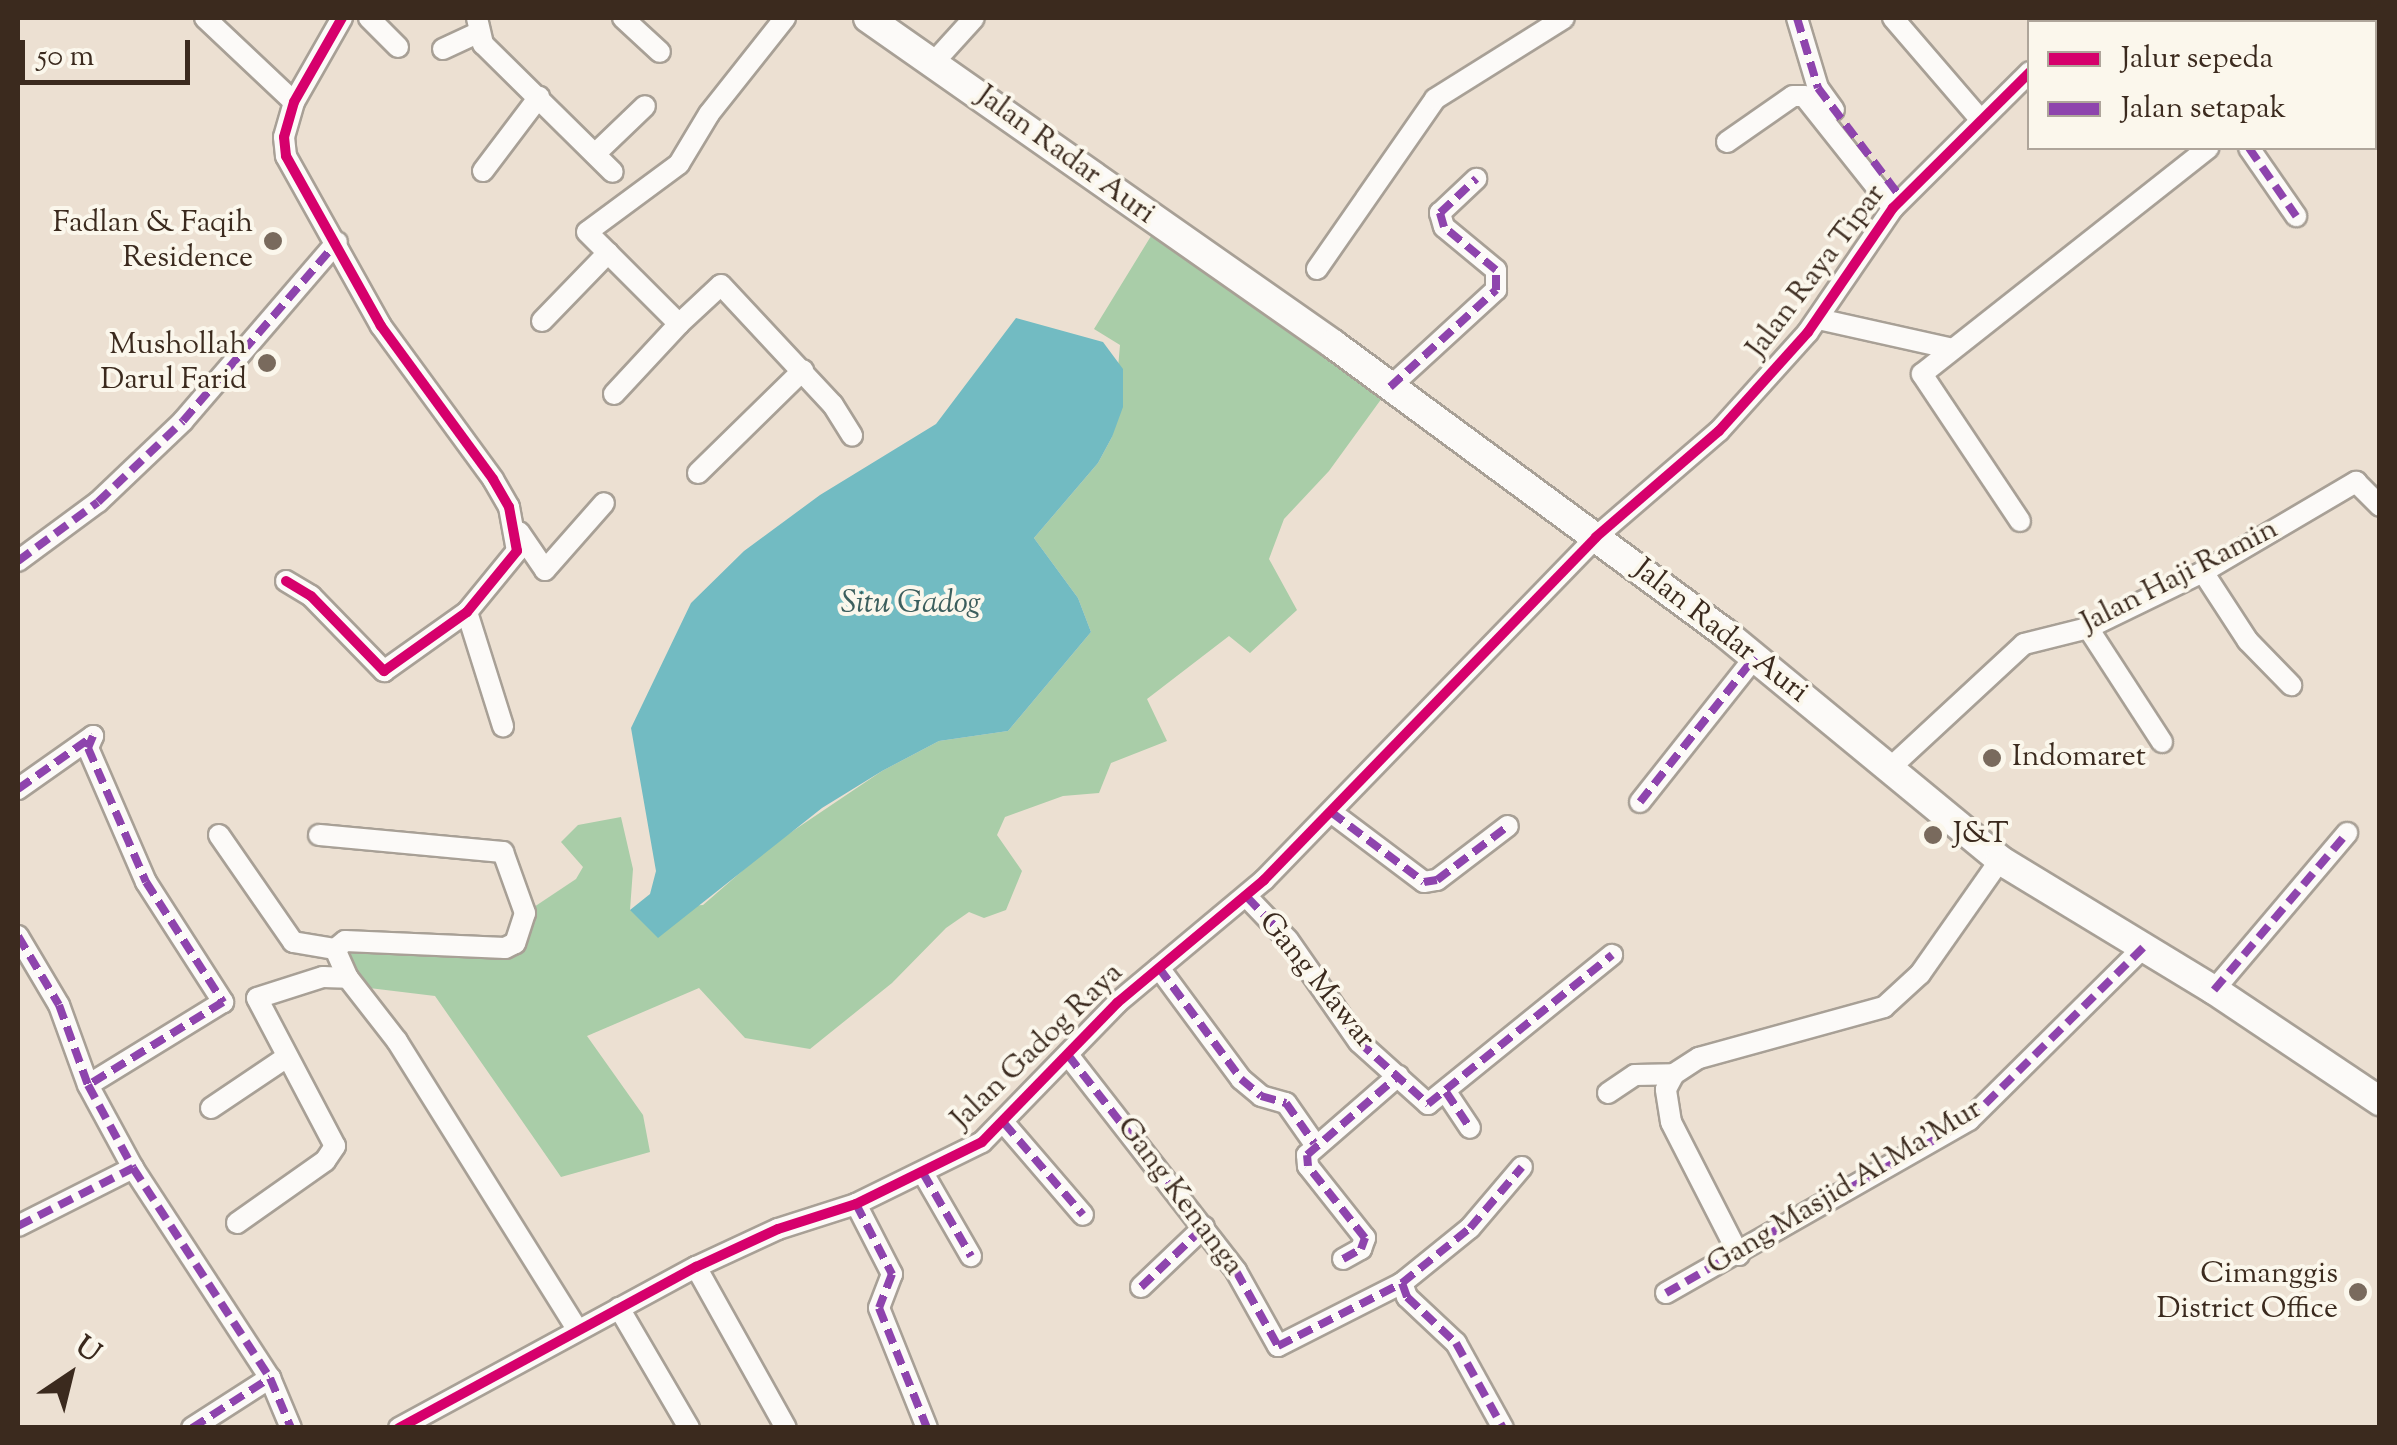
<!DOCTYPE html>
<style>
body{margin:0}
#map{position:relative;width:2397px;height:1445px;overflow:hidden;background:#ece0d2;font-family:"Sorts Mill Goudy",serif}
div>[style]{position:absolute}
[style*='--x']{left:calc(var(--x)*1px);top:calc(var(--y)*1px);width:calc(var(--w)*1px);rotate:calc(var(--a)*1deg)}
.forest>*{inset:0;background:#a9cda8}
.water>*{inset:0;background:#72bbc2}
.roads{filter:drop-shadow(2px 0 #a8a096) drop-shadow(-2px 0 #a8a096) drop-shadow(0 2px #a8a096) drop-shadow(0 -2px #a8a096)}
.minor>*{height:20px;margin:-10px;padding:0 10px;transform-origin:10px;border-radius:10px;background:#fcfaf8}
.secondary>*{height:28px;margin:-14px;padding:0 14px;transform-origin:14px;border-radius:14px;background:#fcfaf8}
.quiet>*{height:8px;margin-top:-4px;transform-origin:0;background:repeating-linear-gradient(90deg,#8e44ad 0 15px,transparent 0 23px)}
.cycleway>*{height:10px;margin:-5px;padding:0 5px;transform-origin:5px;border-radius:5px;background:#d6006c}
.dots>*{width:28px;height:28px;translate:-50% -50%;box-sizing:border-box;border:5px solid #fbf7ec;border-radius:50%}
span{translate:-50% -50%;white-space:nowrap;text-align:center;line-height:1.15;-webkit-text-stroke:8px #fbf7ec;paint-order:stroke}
.street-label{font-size:30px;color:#3b2a1e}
.poi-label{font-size:30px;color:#3b2a1e}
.right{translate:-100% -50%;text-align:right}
.left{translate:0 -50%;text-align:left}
.water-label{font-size:32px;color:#3c5e5d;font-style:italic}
.frame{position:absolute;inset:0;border:20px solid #3b2a1e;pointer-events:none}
.legend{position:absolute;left:2027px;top:20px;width:350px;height:130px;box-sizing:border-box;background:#fbf7ec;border:2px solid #aea59a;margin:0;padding:12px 18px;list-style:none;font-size:30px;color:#3b2a1e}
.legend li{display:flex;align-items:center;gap:20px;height:50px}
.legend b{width:50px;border:2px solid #aea59a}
.north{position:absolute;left:20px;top:1325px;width:100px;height:100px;-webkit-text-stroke:8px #fbf7ec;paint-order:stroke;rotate:35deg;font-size:28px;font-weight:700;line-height:40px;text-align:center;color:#3b2a1e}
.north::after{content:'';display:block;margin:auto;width:35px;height:45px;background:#3b2a1e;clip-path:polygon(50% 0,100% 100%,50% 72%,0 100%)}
.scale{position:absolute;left:20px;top:40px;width:170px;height:45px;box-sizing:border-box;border:5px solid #3b2a1e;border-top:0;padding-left:12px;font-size:30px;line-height:35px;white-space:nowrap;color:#3b2a1e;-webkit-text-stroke:8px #fbf7ec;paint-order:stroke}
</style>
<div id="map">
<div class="forest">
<div style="clip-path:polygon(1159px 223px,1390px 387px,1329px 471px,1284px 519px,1269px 559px,1297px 610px,1250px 653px,1229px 636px,1147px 699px,1167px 741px,1111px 763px,1099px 793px,1063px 796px,1005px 817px,997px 835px,1022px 871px,1006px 910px,984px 918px,969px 912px,946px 928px,892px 983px,810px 1049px,745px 1038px,699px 988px,587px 1036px,643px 1115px,650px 1152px,561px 1177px,435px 996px,361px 987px,348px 978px,345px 941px,505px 948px,525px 913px,576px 879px,583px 867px,561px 842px,578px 825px,621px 817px,633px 869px,630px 910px,703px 905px,772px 845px,882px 771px,939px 741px,1008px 731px,1091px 632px,1078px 598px,1034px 538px,1098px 463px,1112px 437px,1120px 345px,1094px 329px)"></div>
</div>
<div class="water">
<div style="clip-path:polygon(1016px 318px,1103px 342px,1123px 369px,1123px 407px,1112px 437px,1098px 463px,1034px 538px,1078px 598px,1091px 632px,1008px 731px,939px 741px,882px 771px,822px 808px,658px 938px,630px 910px,650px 894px,656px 871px,631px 728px,691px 603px,744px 551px,820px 495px,936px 424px)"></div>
</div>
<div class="roads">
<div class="minor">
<div style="--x:205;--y:18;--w:122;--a:43.3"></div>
<div style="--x:369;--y:18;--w:41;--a:45"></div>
<div style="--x:477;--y:18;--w:27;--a:77"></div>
<div style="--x:483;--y:44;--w:182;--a:44.6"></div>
<div style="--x:623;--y:18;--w:50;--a:42.6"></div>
<div style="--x:785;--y:18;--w:122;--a:128.4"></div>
<div style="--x:709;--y:114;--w:58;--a:121"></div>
<div style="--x:679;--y:164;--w:114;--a:143.5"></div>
<div style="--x:587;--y:232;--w:130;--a:45"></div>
<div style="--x:679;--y:324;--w:57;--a:-42.9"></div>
<div style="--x:721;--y:285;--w:164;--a:47"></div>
<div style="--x:833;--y:405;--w:36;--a:58"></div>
<div style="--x:1797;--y:18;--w:73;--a:73.3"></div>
<div style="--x:1818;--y:88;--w:27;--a:54"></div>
<div style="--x:1893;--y:18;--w:133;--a:49.3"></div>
<div style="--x:2082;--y:22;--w:7;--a:-34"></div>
<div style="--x:2347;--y:22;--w:6;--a:-39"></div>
<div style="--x:443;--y:49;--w:38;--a:-25"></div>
<div style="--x:934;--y:62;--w:59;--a:-47.7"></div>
<div style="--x:1727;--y:142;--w:80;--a:-34.9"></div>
<div style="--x:1793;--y:96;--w:11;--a:0"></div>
<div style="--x:1804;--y:96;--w:143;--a:51.5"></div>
<div style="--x:2249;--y:148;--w:83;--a:55.3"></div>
<div style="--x:595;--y:154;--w:69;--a:-43.8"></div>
<div style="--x:483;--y:171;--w:93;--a:-52.9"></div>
<div style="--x:1317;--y:269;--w:207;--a:-55.2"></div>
<div style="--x:1435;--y:99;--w:152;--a:-32.1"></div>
<div style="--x:1818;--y:319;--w:134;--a:12.5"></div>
<div style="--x:542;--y:321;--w:95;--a:-45.9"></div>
<div style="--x:1390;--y:387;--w:144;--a:-42.5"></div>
<div style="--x:1496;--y:290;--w:20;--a:-90"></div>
<div style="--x:1496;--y:270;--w:67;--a:-140.4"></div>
<div style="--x:1444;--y:227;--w:15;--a:-106"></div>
<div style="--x:1440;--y:213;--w:50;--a:-43.4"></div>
<div style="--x:614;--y:394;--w:96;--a:-47.1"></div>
<div style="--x:698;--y:473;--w:147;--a:-44.4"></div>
<div style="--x:2020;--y:521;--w:177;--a:-123.7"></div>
<div style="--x:1922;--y:374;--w:365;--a:-38.3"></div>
<div style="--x:519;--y:532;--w:46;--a:55.6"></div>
<div style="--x:545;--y:570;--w:89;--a:-48.6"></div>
<div style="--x:18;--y:561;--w:99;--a:-36.4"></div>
<div style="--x:98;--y:502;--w:117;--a:-43.6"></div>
<div style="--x:183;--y:421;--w:236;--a:-49.3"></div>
<div style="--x:2203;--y:572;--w:82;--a:56.9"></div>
<div style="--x:2248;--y:641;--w:62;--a:45.7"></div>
<div style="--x:286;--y:581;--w:29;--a:31"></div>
<div style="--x:311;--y:596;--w:105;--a:45.8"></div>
<div style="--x:384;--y:671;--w:102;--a:-35.4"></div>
<div style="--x:467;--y:612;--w:79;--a:-50.7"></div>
<div style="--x:517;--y:551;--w:45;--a:-100.3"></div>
<div style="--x:509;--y:507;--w:32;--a:-120"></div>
<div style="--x:493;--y:479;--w:190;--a:-126.2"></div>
<div style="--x:381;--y:326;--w:195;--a:-119.2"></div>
<div style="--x:286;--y:156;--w:19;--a:-96"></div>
<div style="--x:284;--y:137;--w:36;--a:-74"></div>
<div style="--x:294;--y:102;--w:97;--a:-60.3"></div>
<div style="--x:467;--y:612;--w:120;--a:72.5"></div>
<div style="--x:2088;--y:628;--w:136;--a:57"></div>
<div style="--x:1889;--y:769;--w:184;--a:-42.8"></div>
<div style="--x:2024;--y:644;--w:66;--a:-14"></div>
<div style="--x:2088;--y:628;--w:128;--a:-26"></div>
<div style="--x:2203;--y:572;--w:178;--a:-30.5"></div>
<div style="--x:2356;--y:482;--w:34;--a:45"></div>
<div style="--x:18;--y:789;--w:92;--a:-35.2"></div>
<div style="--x:93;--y:736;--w:13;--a:113"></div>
<div style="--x:88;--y:748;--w:146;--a:66.6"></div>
<div style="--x:146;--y:882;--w:143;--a:57.3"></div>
<div style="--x:223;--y:1002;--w:158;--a:148.4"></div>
<div style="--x:1640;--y:802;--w:185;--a:-51.6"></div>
<div style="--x:1331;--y:812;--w:116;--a:37"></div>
<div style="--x:1424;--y:882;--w:13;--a:-9"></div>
<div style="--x:1437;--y:880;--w:89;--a:-37.3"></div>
<div style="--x:219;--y:835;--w:130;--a:55.3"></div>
<div style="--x:293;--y:942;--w:43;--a:9.5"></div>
<div style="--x:319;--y:835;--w:185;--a:5.3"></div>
<div style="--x:503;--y:852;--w:65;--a:70.2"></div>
<div style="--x:525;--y:913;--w:32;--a:108"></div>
<div style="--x:515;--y:943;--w:11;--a:153"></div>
<div style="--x:505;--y:948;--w:160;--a:-177.5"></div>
<div style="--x:345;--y:941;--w:13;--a:141"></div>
<div style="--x:335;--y:949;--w:32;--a:66"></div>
<div style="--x:1247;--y:897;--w:59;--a:46.4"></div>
<div style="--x:1288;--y:940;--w:124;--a:55.2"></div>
<div style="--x:1359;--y:1042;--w:93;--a:41.9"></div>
<div style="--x:1428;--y:1104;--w:237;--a:-39"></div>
<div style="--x:18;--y:936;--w:80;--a:59.3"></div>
<div style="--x:59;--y:1005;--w:85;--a:70.1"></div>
<div style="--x:88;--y:1085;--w:94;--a:61.5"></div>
<div style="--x:133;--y:1168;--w:251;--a:56.9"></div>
<div style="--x:270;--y:1378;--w:54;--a:67.2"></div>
<div style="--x:1159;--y:968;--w:138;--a:53.5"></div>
<div style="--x:1241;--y:1079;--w:26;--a:40"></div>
<div style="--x:1261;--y:1096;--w:26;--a:16"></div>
<div style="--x:1286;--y:1103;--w:49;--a:55"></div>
<div style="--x:2214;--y:990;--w:206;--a:-49.7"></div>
<div style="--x:1068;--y:1055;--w:274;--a:52.1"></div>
<div style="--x:1236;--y:1271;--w:86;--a:60.8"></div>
<div style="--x:1278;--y:1346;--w:139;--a:-26.9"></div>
<div style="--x:1402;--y:1283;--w:87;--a:-39"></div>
<div style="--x:1470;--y:1228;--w:80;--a:-49.6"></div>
<div style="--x:1446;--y:1092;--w:43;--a:56.3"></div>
<div style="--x:1608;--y:1093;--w:32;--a:-34"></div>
<div style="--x:1635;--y:1075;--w:39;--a:-1"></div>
<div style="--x:211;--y:1108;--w:88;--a:-33.9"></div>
<div style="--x:1004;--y:1123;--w:121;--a:49.3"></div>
<div style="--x:923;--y:1173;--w:96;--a:60"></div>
<div style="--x:856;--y:1204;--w:79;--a:62.8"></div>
<div style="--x:892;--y:1274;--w:36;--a:111"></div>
<div style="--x:879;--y:1308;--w:129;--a:68.2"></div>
<div style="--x:237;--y:1223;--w:108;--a:-35.2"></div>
<div style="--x:325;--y:1161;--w:18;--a:-56"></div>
<div style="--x:335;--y:1146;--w:167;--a:-117.8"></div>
<div style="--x:257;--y:998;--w:69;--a:-17.7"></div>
<div style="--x:323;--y:977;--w:25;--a:2"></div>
<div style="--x:348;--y:978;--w:80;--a:52.1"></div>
<div style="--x:397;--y:1041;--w:340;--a:58"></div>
<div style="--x:18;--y:1226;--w:129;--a:-26.8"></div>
<div style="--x:1739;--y:1255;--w:149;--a:-117.1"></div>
<div style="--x:1671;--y:1122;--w:33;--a:-99"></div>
<div style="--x:1666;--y:1089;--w:17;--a:-62"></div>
<div style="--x:1674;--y:1074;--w:30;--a:-33"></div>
<div style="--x:1699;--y:1058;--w:192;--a:-15.4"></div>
<div style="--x:1884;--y:1007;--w:49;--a:-42.5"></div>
<div style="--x:1920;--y:974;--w:139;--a:-54.9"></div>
<div style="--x:1343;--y:1259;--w:21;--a:-29"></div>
<div style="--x:1361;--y:1249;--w:12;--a:-70"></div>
<div style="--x:1365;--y:1238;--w:92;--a:-128.4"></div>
<div style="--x:1308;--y:1166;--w:11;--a:-95"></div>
<div style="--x:1307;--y:1155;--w:121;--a:-41"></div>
<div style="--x:696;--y:1267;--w:184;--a:60.8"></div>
<div style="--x:1402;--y:1283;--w:15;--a:70"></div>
<div style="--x:1407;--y:1297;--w:67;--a:43.2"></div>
<div style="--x:1456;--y:1343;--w:97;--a:61.1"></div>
<div style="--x:1141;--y:1287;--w:87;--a:-43.6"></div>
<div style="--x:1666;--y:1293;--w:349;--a:-29.7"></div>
<div style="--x:1969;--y:1120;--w:246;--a:-44.7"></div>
<div style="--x:619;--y:1308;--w:139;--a:59.7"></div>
<div style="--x:192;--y:1428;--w:93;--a:-32.7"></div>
<div style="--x:399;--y:1428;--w:338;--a:-28.5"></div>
<div style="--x:696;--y:1267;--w:90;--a:-24.9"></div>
<div style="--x:778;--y:1229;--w:82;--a:-17.8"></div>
<div style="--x:856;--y:1204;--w:140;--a:-26.2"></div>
<div style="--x:982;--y:1142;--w:194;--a:-45.8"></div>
<div style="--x:1117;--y:1003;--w:192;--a:-39.9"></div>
<div style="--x:1264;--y:880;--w:477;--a:-45.9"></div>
<div style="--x:1596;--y:537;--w:162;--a:-40.8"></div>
<div style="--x:1719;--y:431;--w:133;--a:-48"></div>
<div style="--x:1808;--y:332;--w:150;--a:-55.6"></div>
<div style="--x:1893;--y:208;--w:193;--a:-44.8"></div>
</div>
<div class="secondary">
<div style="--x:868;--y:18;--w:568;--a:35.03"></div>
<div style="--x:1333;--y:344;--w:487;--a:36.4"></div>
<div style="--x:1725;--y:633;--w:357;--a:39.5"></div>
<div style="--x:2000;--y:860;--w:250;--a:31.3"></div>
<div style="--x:2214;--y:990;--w:200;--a:33.8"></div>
</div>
</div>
<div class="quiet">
<div style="--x:1797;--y:18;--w:73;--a:73.3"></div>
<div style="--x:1818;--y:88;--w:139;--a:52.9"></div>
<div style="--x:2249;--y:148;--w:83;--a:55.3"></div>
<div style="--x:1390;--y:387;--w:144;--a:-42.5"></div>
<div style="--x:1496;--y:290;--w:20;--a:-90"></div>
<div style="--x:1496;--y:270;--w:67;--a:-140.4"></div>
<div style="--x:1444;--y:227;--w:15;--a:-106"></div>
<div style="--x:1440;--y:213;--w:50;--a:-43.4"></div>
<div style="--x:18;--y:561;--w:99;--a:-36.4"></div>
<div style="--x:98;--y:502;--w:117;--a:-43.6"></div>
<div style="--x:183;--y:421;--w:236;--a:-49.3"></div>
<div style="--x:18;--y:789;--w:92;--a:-35.2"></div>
<div style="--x:93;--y:736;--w:13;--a:113"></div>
<div style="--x:88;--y:748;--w:146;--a:66.6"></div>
<div style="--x:146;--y:882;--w:143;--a:57.3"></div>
<div style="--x:223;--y:1002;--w:158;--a:148.4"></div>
<div style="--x:1640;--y:802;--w:185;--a:-51.6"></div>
<div style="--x:1331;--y:812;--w:116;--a:37"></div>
<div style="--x:1424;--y:882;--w:13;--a:-9"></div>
<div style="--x:1437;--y:880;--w:89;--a:-37.3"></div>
<div style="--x:1247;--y:897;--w:59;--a:46.4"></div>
<div style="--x:1288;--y:940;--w:124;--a:55.2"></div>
<div style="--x:1359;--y:1042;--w:93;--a:41.9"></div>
<div style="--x:1428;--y:1104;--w:237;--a:-39"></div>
<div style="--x:18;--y:936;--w:80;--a:59.3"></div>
<div style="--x:59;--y:1005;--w:85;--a:70.1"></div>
<div style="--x:88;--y:1085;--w:94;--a:61.5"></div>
<div style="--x:133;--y:1168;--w:251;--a:56.9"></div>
<div style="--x:270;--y:1378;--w:54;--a:67.2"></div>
<div style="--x:1159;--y:968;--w:138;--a:53.5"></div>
<div style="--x:1241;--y:1079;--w:26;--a:40"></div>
<div style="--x:1261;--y:1096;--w:26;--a:16"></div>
<div style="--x:1286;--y:1103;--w:49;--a:55"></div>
<div style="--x:2214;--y:990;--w:206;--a:-49.7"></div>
<div style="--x:1068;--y:1055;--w:274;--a:52.1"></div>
<div style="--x:1236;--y:1271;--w:86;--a:60.8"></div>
<div style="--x:1278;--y:1346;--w:139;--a:-26.9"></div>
<div style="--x:1402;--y:1283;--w:87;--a:-39"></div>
<div style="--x:1470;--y:1228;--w:80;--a:-49.6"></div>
<div style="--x:1446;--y:1092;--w:43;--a:56.3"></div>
<div style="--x:1004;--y:1123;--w:121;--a:49.3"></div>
<div style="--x:923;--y:1173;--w:96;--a:60"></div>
<div style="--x:856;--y:1204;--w:79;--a:62.8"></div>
<div style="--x:892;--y:1274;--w:36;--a:111"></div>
<div style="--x:879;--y:1308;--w:129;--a:68.2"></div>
<div style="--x:18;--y:1226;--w:129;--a:-26.8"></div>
<div style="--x:1343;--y:1259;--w:21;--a:-29"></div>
<div style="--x:1361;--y:1249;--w:12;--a:-70"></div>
<div style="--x:1365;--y:1238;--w:92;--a:-128.4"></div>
<div style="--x:1308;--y:1166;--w:11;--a:-95"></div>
<div style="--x:1307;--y:1155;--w:121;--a:-41"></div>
<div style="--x:1402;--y:1283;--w:15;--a:70"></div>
<div style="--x:1407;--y:1297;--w:67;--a:43.2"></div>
<div style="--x:1456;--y:1343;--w:97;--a:61.1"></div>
<div style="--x:1141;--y:1287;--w:87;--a:-43.6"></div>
<div style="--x:1666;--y:1293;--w:349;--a:-29.7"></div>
<div style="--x:1969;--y:1120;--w:246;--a:-44.7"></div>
<div style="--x:192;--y:1428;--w:93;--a:-32.7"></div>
</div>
<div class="cycleway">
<div style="--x:286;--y:581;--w:29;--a:31"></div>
<div style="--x:311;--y:596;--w:105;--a:45.8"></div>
<div style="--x:384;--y:671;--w:102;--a:-35.4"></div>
<div style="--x:467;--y:612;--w:79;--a:-50.7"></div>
<div style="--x:517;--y:551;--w:45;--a:-100.3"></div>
<div style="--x:509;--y:507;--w:32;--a:-120"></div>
<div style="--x:493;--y:479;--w:190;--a:-126.2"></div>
<div style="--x:381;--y:326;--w:195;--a:-119.2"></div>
<div style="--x:286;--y:156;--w:19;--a:-96"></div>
<div style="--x:284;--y:137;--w:36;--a:-74"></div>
<div style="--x:294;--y:102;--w:97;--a:-60.3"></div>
<div style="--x:399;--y:1428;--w:338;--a:-28.5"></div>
<div style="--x:696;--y:1267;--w:90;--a:-24.9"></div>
<div style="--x:778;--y:1229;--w:82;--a:-17.8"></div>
<div style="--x:856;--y:1204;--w:140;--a:-26.2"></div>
<div style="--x:982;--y:1142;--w:194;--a:-45.8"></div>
<div style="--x:1117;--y:1003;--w:192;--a:-39.9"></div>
<div style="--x:1264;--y:880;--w:477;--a:-45.9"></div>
<div style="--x:1596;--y:537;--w:162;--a:-40.8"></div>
<div style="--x:1719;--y:431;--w:133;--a:-48"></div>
<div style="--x:1808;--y:332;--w:150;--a:-55.6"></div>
<div style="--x:1893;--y:208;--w:193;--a:-44.8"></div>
</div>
<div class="dots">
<div style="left:273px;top:241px;background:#796a5d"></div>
<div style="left:267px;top:363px;background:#796a5d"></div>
<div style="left:1992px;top:758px;background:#796a5d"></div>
<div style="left:1933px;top:835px;background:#796a5d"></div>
<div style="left:2358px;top:1292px;background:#796a5d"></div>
</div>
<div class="street-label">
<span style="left:1065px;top:156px;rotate:36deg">Jalan Radar Auri</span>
<span style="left:1817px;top:272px;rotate:-53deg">Jalan Raya Tipar</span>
<span style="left:2180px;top:577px;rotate:-27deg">Jalan Haji Ramin</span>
<span style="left:1720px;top:632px;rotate:38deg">Jalan Radar Auri</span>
<span style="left:1316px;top:981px;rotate:51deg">Gang Mawar</span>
<span style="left:1038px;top:1047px;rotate:-44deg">Jalan Gadog Raya</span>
<span style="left:1845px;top:1188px;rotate:-31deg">Gang Masjid Al Ma'Mur</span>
<span style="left:1179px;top:1197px;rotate:53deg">Gang Kenanga</span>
</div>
<div class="poi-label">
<span class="right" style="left:253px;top:241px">Fadlan &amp; Faqih<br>Residence</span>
<span class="right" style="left:247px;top:363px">Mushollah<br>Darul Farid</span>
<span class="left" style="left:2012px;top:758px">Indomaret</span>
<span class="left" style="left:1953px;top:835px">J&amp;T</span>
<span class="right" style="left:2338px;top:1292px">Cimanggis<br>District Office</span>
</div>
<div class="water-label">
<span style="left:911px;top:604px">Situ Gadog</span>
</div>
<div class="frame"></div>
<ul class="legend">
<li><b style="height:12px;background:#d6006c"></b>Jalur sepeda</li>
<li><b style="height:12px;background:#8e44ad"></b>Jalan setapak</li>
</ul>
<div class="north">U</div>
<div class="scale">50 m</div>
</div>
